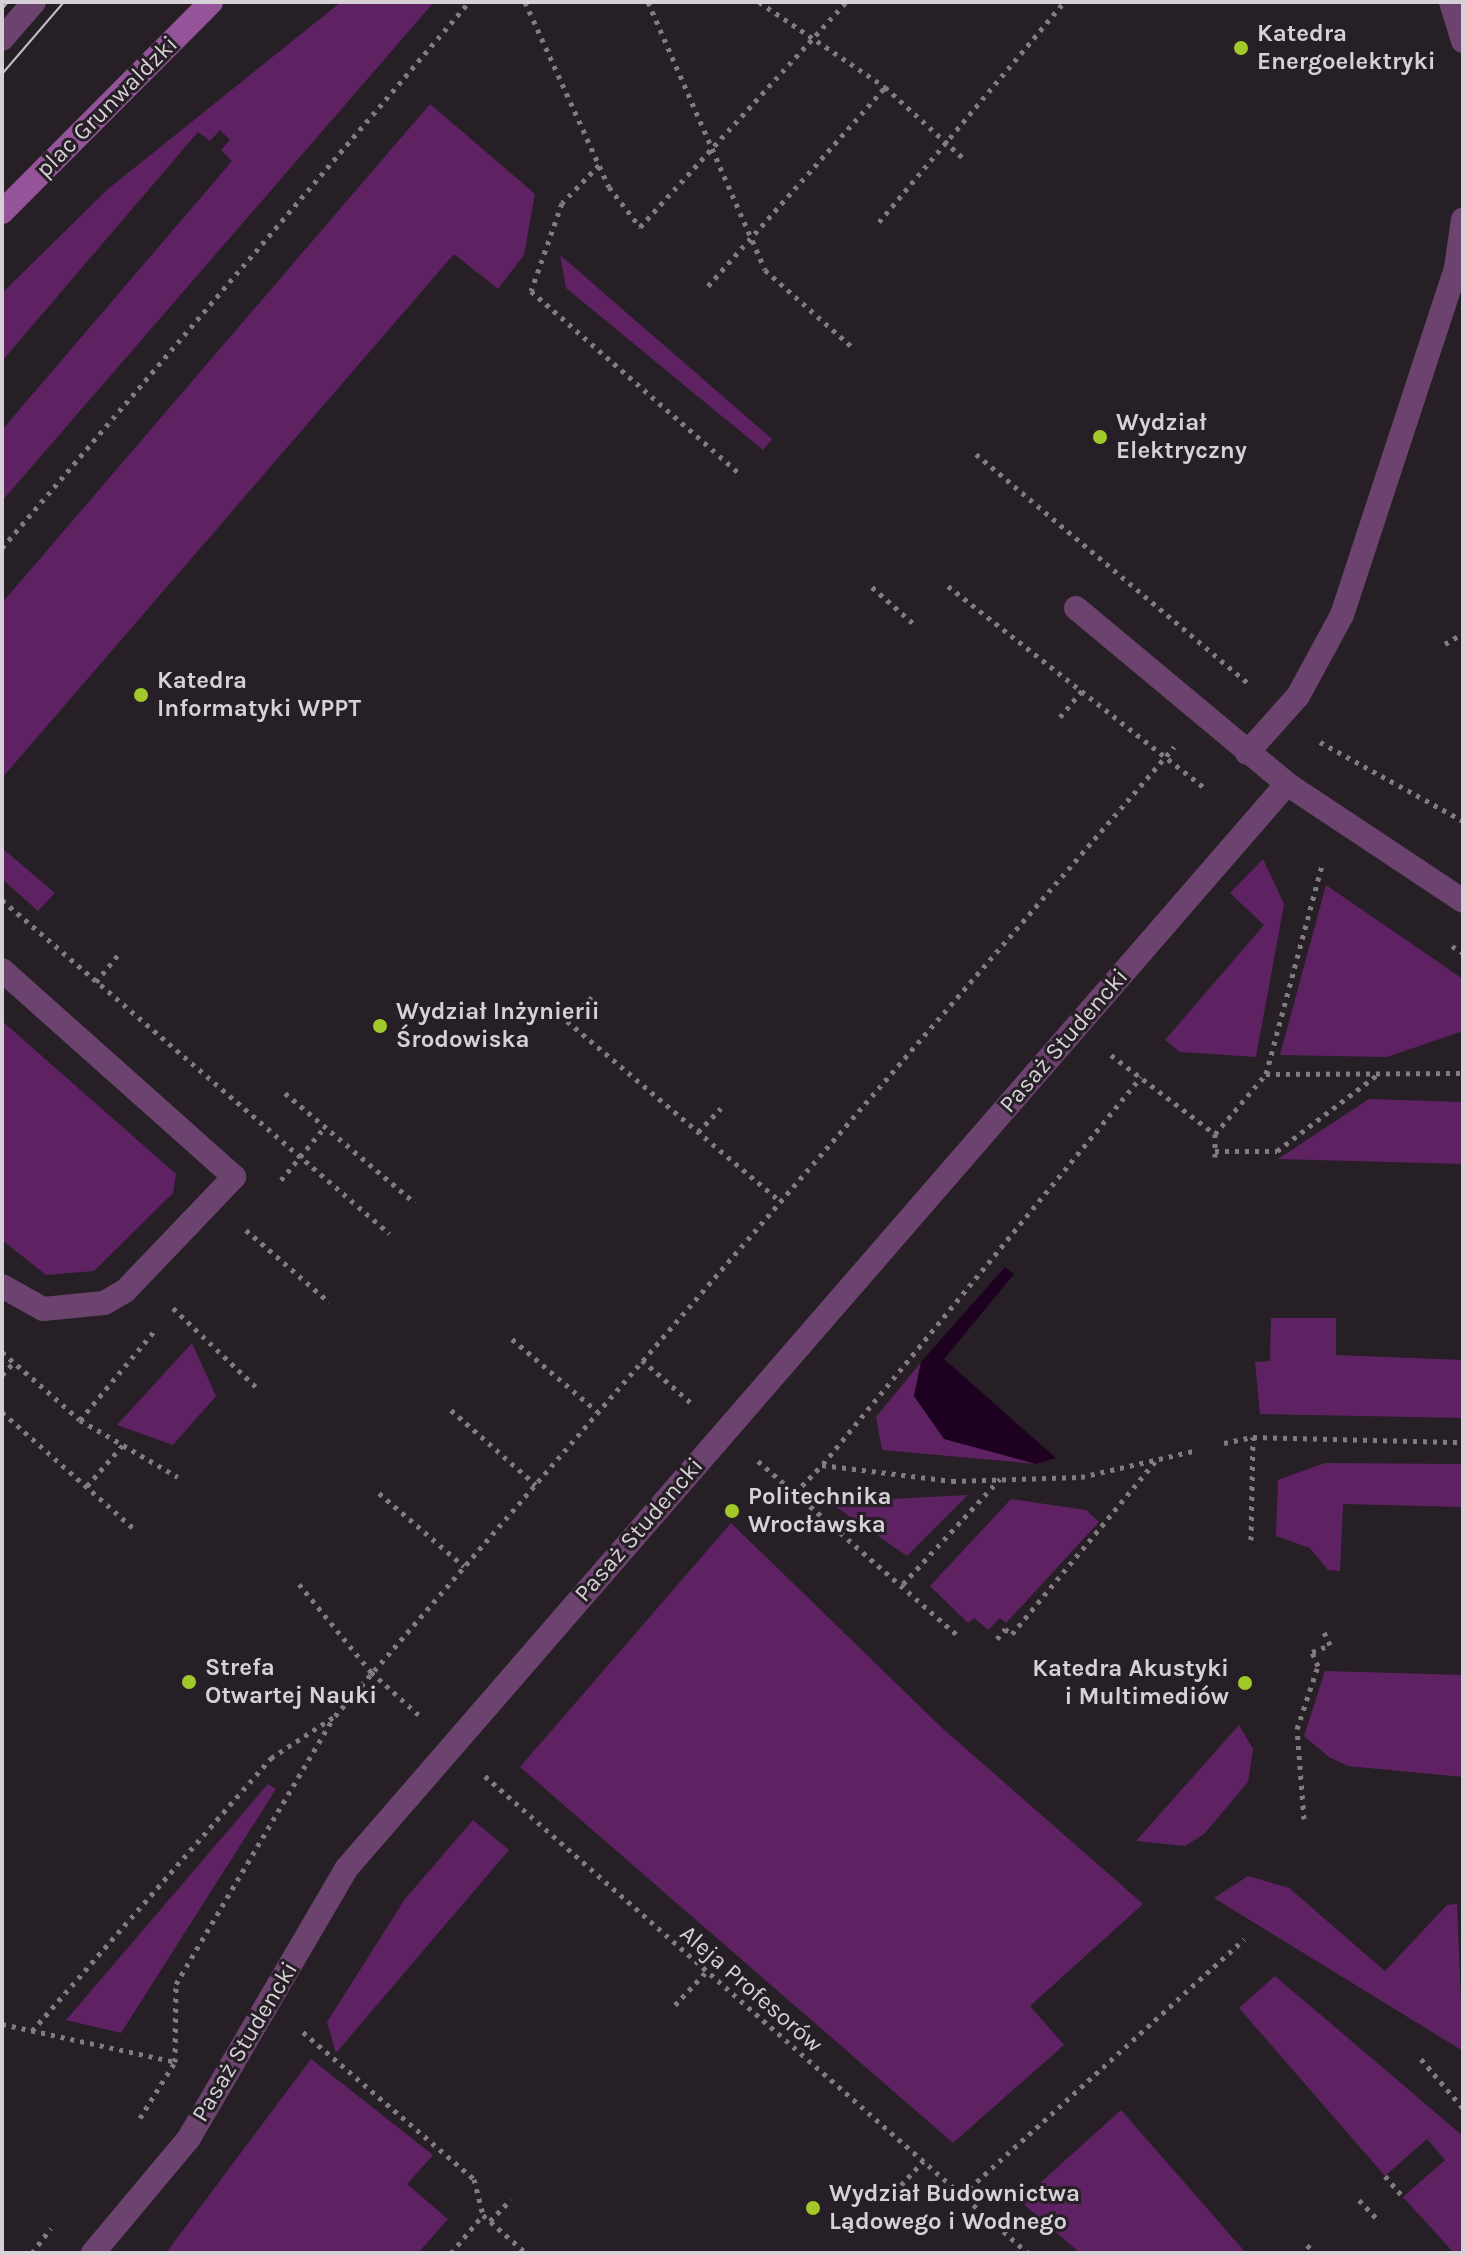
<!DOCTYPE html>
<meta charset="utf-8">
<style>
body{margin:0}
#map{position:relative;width:1465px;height:2255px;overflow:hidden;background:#261f26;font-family:Karla,sans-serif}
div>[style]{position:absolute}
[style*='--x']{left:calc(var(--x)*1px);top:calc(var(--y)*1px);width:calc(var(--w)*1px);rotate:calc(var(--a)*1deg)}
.green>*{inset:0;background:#5e2263}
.water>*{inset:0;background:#1e0021}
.path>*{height:5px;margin-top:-2.5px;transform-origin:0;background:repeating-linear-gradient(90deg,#827c82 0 4px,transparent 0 10px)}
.lane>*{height:24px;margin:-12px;padding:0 12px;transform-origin:12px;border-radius:12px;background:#6c436e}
.street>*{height:24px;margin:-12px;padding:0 12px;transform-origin:12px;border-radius:12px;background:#6c436e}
.secondary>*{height:24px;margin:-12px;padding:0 12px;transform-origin:12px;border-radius:12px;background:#95549a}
.tram>*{height:2px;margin:-1px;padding:0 1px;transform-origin:1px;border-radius:1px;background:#c2bdc2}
.dots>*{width:22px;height:22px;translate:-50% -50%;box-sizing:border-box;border:4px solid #261f26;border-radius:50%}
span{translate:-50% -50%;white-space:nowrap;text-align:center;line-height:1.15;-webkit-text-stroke:6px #261f26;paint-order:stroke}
.poi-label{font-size:24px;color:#d6d1d6;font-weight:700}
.left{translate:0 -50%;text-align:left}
.right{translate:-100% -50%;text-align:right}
.street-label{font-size:24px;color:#d6d1d6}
.frame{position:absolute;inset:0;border:4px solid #d6d1d6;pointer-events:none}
</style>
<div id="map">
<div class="green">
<div style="clip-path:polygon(341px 2px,434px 2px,2px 501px,2px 430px,232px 161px,221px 150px,230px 140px,220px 130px,210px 141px,198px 132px,2px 361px,2px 293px,108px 189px)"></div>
<div style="clip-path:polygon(430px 104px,535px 194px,524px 255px,498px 289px,454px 254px,2px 778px,2px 603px)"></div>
<div style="clip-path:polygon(560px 255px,772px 439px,763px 450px,566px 288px)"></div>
<div style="clip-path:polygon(2px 848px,55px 893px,38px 911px,2px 879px)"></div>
<div style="clip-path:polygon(1263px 859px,1284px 904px,1256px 1057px,1180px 1052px,1165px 1040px,1264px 925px,1230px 893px)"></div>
<div style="clip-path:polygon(1326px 885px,1463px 979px,1463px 1031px,1387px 1057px,1280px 1055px)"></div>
<div style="clip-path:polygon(2px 1021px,176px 1174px,173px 1193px,94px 1271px,46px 1275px,2px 1240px)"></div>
<div style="clip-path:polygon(1369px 1099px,1463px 1102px,1463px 1164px,1278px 1159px)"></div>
<div style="clip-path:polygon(1271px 1318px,1336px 1318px,1336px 1355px,1463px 1360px,1463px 1418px,1260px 1414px,1255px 1362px,1270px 1361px)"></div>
<div style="clip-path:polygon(192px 1343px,216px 1396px,173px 1445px,117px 1425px)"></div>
<div style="clip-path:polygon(921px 1362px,914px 1396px,944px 1438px,1036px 1464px,882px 1450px,876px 1417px)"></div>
<div style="clip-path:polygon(1325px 1463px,1463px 1464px,1463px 1507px,1343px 1504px,1340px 1571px,1328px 1570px,1310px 1548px,1276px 1536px,1278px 1480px)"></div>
<div style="clip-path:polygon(968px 1495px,907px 1556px,829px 1502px)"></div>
<div style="clip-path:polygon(1011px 1499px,1086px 1510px,1099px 1522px,1006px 1623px,1000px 1618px,988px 1630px,974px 1618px,968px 1623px,930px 1586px)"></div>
<div style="clip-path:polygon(731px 1523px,941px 1727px,1143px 1904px,1030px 2006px,1064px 2045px,953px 2143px,520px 1767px)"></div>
<div style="clip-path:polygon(1325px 1671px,1463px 1675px,1463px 1777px,1348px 1766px,1329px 1757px,1304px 1736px)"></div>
<div style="clip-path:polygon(1239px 1725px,1253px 1749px,1248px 1782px,1204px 1834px,1185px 1846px,1136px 1841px)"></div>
<div style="clip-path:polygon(268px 1784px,276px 1789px,121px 2033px,66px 2020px)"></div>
<div style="clip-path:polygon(473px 1820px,509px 1850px,336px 2053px,327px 2022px,405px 1899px)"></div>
<div style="clip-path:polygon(1248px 1876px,1289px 1888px,1385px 1971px,1447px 1905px,1457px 1904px,1463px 2051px,1214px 1898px)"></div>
<div style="clip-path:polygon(1275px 1976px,1463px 2136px,1463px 2253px,1454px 2253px,1403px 2197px,1445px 2160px,1427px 2139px,1385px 2176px,1239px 2008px)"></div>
<div style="clip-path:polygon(311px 2059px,433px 2155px,407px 2184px,448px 2219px,418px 2253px,166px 2253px)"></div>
<div style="clip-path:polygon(1121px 2110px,1246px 2253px,1080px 2253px,1020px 2201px)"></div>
</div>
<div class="water">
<div style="clip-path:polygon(1005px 1267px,1014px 1274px,944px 1359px,1056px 1458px,1036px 1464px,944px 1439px,914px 1396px,921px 1362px)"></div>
</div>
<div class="path">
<div style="--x:525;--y:2;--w:203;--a:65.6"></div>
<div style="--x:609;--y:187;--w:51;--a:52.2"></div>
<div style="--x:640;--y:227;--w:305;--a:-47.5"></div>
<div style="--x:648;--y:2;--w:292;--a:66.4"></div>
<div style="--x:765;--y:270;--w:115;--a:41.5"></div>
<div style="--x:759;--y:2;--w:152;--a:34"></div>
<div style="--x:885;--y:87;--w:105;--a:42.3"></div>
<div style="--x:599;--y:165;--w:53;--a:134.2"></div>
<div style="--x:562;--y:203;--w:93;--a:109.4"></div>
<div style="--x:531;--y:291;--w:275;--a:41.2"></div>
<div style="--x:879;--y:222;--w:287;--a:-49.9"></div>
<div style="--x:708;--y:286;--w:266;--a:-48.3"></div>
<div style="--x:976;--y:454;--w:356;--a:40.1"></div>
<div style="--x:2;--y:548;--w:718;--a:-49.46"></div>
<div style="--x:948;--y:586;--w:330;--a:38.2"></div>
<div style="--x:872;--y:587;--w:56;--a:41.4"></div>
<div style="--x:1445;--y:644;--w:21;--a:-31"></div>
<div style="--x:1060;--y:717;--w:35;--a:-50"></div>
<div style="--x:1320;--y:742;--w:163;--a:28.9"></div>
<div style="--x:2;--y:900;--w:511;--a:40.71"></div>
<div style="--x:1452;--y:946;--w:13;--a:32"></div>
<div style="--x:96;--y:982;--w:36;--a:-51"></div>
<div style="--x:592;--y:997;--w:35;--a:136"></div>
<div style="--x:567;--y:1021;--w:277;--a:40.2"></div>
<div style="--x:1111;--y:1055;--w:131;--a:37.2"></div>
<div style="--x:1266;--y:1074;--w:197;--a:-0.3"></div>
<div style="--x:285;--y:1093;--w:170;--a:40.2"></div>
<div style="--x:698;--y:1132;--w:33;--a:-46"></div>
<div style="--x:1215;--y:1151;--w:62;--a:0"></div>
<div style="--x:1277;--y:1151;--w:126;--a:-37.2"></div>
<div style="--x:1215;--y:1157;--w:23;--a:-90"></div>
<div style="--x:1215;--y:1134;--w:79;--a:-49.6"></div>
<div style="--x:1266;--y:1074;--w:216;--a:-75"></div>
<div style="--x:281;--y:1180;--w:67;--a:-50.4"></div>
<div style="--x:246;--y:1230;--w:110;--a:40.9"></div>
<div style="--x:173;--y:1308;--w:115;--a:43.6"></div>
<div style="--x:512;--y:1339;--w:111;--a:40.3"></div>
<div style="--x:2;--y:1352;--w:103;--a:41.1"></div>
<div style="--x:80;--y:1420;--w:113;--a:30.2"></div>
<div style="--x:642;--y:1360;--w:64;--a:41.2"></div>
<div style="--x:2;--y:1375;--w:18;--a:-47"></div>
<div style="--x:451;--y:1410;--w:113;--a:41.4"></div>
<div style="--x:2;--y:1412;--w:175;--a:41.5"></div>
<div style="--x:80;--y:1420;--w:119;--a:-50.1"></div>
<div style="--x:1224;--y:1443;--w:30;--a:-12"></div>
<div style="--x:1253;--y:1437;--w:210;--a:1.4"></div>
<div style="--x:758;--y:1461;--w:49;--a:40.9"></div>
<div style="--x:795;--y:1493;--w:39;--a:-46"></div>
<div style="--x:822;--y:1465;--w:131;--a:7"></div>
<div style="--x:952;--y:1481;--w:129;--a:-1.8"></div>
<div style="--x:1081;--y:1477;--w:116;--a:-13"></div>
<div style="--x:823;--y:1464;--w:501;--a:-50.59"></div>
<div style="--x:87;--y:1486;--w:55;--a:-48.7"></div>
<div style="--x:379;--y:1493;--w:112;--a:40.7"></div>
<div style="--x:795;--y:1493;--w:215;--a:41.2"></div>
<div style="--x:1251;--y:1540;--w:103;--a:-88.9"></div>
<div style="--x:299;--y:1584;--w:114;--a:50.7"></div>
<div style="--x:371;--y:1672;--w:64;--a:41.9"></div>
<div style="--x:903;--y:1584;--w:143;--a:-47.3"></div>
<div style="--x:997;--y:1639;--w:13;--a:-51"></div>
<div style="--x:1005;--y:1629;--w:9;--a:36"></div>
<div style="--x:1012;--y:1634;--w:224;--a:-50.3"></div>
<div style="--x:485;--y:1776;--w:723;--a:41.3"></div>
<div style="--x:1304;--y:1819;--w:90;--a:-94.4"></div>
<div style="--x:1297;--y:1729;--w:66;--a:-71.6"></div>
<div style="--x:1318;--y:1666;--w:15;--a:-113"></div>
<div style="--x:1312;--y:1652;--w:19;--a:-21"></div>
<div style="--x:1330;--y:1645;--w:17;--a:-115"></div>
<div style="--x:675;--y:2005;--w:44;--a:-46.8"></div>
<div style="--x:2;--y:2024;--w:179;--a:12.3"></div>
<div style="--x:32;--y:2031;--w:363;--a:-48.8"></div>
<div style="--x:271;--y:1758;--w:77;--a:-33.3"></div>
<div style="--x:335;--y:1716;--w:1282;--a:-49.11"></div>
<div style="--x:303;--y:2032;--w:225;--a:40.7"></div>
<div style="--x:474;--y:2179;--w:37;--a:76"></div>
<div style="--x:1421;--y:2059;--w:65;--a:49.4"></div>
<div style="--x:140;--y:2118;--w:66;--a:-58"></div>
<div style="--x:175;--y:2062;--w:78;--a:-89.3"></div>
<div style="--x:176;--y:1984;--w:310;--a:-59.4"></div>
<div style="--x:1385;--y:2176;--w:28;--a:49"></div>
<div style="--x:901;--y:2185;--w:33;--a:-47"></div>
<div style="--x:962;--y:2195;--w:381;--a:-42.2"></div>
<div style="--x:1359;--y:2200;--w:28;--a:46"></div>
<div style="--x:490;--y:2221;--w:30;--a:-46"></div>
<div style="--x:1307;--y:2245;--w:11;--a:45"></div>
<div style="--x:32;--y:2253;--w:31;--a:-53"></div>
<div style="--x:451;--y:2253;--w:50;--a:-49.9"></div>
<div style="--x:483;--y:2215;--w:57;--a:41.5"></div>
</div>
<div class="lane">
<div style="--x:1451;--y:2;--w:41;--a:72.9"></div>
<div style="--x:2;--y:39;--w:49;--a:-49.1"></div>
<div style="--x:1247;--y:753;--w:76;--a:-48.2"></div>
<div style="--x:1298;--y:696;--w:92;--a:-61.5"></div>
<div style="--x:1342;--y:615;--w:365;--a:-71.8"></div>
<div style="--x:1456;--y:268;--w:49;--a:-81.9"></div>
<div style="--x:2;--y:970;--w:311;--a:41.7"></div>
<div style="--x:234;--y:1177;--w:158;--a:133.7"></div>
<div style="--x:125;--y:1291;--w:24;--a:150"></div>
<div style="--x:104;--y:1303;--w:61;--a:174.4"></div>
<div style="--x:43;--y:1309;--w:47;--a:-150.7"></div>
<div style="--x:93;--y:2253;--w:150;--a:-50.1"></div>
<div style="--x:189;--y:2138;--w:311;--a:-59.7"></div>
<div style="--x:346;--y:1869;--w:1436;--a:-49.07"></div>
</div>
<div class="street">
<div style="--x:1076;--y:608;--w:275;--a:39.8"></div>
<div style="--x:1287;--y:784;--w:211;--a:33.6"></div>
</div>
<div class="secondary">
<div style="--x:2;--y:212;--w:296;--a:-45.1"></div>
</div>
<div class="tram">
<div style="--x:2;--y:9;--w:9;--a:-49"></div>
<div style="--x:2;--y:74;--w:95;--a:-49.3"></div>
</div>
<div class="dots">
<div style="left:1241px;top:48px;background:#a2c929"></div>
<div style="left:1100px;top:437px;background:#a2c929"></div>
<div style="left:141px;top:695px;background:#a2c929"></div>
<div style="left:380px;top:1026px;background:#a2c929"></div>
<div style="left:732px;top:1511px;background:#a2c929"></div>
<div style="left:189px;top:1682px;background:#a2c929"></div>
<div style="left:1245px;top:1683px;background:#a2c929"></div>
<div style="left:813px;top:2208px;background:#a2c929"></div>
</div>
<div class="poi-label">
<span class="left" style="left:1257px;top:48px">Katedra<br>Energoelektryki</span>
<span class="left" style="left:1116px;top:437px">Wydział<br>Elektryczny</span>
<span class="left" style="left:157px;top:695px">Katedra<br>Informatyki WPPT</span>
<span class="left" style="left:396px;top:1026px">Wydział Inżynierii<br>Środowiska</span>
<span class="left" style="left:748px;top:1511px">Politechnika<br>Wrocławska</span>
<span class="left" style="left:205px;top:1682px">Strefa<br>Otwartej Nauki</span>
<span class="right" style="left:1229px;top:1683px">Katedra Akustyki<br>i Multimediów</span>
<span class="left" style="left:829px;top:2208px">Wydział Budownictwa<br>Lądowego i Wodnego</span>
</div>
<div class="street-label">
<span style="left:107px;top:107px;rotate:-45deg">plac Grunwaldzki</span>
<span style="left:1064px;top:1041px;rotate:-49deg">Pasaż Studencki</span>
<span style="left:639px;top:1530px;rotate:-49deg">Pasaż Studencki</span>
<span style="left:751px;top:1989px;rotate:41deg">Aleja Profesorów</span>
<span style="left:245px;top:2042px;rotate:-59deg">Pasaż Studencki</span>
</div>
<div class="frame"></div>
</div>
